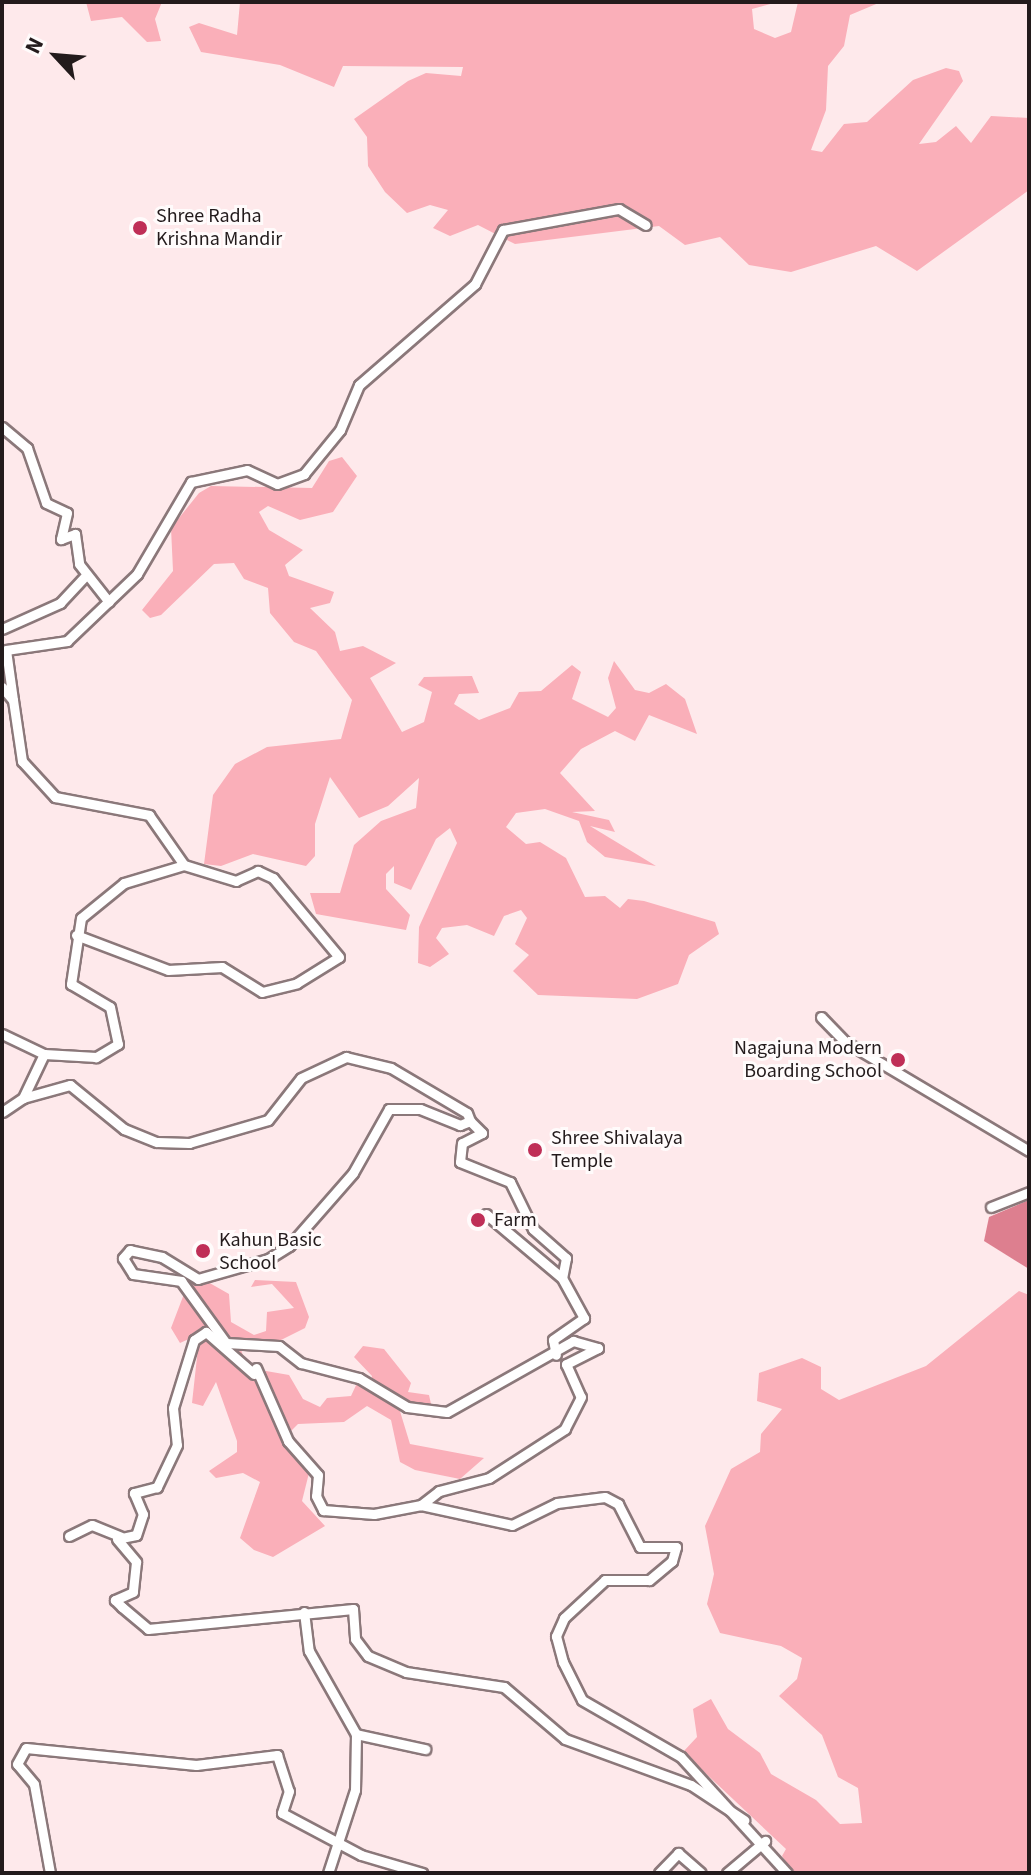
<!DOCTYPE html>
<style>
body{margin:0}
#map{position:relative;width:1031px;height:1875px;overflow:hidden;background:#fee9eb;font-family:"Source Sans 3",sans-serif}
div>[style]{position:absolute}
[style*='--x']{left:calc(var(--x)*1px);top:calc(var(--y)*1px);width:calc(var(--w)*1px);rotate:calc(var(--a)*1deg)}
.green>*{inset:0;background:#faafb9}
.water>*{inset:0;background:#dd7f8f}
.roads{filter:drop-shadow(2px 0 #8b787a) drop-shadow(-2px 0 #8b787a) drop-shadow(0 2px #8b787a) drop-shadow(0 -2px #8b787a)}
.minor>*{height:9px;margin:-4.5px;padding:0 4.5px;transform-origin:4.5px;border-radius:4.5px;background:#fff}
.dots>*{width:22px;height:22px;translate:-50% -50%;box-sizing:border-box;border:4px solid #fffbfb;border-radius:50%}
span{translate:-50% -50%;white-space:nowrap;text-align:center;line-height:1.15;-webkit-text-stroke:6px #fffbfb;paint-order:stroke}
.poi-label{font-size:20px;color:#231b1c}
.left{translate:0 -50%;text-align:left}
.right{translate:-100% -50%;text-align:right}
.frame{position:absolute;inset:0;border:4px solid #231b1c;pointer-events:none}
.north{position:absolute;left:16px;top:16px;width:80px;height:80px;-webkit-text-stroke:6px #fffbfb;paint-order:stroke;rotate:296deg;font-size:22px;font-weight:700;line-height:32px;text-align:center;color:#231b1c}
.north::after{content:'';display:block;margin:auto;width:28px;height:36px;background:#231b1c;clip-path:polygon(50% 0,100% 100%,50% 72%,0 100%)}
</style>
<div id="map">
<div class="green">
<div style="clip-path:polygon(86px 2px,162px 2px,155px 19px,161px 41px,147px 42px,122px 17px,91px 21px)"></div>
<div style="clip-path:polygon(240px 2px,778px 2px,752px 9px,754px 29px,775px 38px,791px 32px,798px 2px,881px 2px,850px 15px,844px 46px,828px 66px,826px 110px,811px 150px,822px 152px,844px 124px,867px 122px,913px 80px,946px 68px,959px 71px,963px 81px,919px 144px,936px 142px,956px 126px,971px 143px,991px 116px,1029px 118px,1029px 190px,917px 271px,876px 246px,791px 272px,749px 265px,720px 237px,685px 245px,659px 226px,515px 244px,478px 225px,450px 236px,433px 228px,448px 210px,430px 205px,407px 213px,385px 192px,368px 166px,367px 137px,354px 119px,408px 81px,426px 73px,461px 76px,463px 67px,343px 66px,334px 87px,280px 65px,201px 52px,189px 27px,199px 23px,237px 35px)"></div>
<div style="clip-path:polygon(342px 457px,357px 476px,333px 512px,300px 520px,268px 506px,259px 512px,269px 530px,303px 550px,285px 565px,289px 576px,334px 592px,330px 603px,310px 608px,335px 632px,340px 651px,363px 646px,396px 663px,370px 678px,402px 732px,424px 722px,432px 692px,418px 685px,424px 677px,472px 676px,479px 693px,459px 694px,454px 704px,479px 720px,510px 708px,519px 692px,541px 691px,572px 665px,581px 672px,572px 699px,608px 717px,616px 708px,608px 678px,614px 661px,635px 690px,649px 693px,666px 684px,685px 699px,697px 734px,649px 715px,635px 741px,615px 731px,581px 749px,560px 773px,595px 811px,572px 812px,609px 820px,615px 832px,590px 826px,656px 866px,605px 857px,587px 842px,579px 821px,545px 809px,516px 813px,506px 827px,526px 844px,540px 842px,566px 858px,585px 897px,605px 896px,620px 908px,628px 899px,644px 901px,715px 922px,719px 934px,689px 955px,678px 984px,637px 999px,538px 995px,513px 971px,529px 955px,515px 944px,527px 918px,521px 910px,504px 916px,494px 936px,467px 925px,442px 928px,436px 938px,449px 954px,430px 967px,418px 963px,419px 927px,457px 843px,450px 828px,436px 839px,411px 890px,394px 883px,394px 866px,386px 874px,386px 889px,410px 915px,406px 930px,316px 914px,310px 893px,340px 893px,354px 845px,381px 821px,416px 808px,419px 778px,388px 806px,359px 818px,330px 777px,315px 824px,315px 856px,306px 866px,253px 854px,221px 866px,204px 864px,213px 795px,235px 764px,267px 747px,341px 739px,352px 700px,316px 651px,294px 642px,270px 613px,268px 588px,244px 579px,234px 563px,214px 564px,161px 615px,150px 618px,142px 610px,173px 571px,171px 528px,199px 493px,211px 486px,312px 488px,329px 461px)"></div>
<div style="clip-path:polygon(192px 1273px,229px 1294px,231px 1322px,254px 1335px,266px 1331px,267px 1312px,294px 1308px,272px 1284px,251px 1287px,255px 1280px,296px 1282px,309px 1317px,305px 1328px,281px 1340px,239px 1343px,251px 1381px,266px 1371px,289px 1375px,303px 1399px,320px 1407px,327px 1398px,351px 1396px,358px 1381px,370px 1386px,372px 1376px,354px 1357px,363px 1346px,384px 1349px,411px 1383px,408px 1392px,429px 1395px,431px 1404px,399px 1408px,410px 1444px,484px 1458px,460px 1479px,415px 1470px,400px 1462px,391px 1420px,367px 1406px,344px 1422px,298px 1424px,281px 1441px,309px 1473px,302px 1501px,325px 1526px,273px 1557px,254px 1550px,240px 1538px,260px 1482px,243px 1473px,216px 1478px,209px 1471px,237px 1452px,237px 1441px,216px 1382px,203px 1406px,192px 1403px,198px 1348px,191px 1338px,180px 1343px,171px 1328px)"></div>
<div style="clip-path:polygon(1019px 1291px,1029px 1295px,1029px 1873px,793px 1873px,782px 1856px,786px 1849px,683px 1752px,697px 1737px,693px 1709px,711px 1699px,728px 1729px,760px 1753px,771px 1774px,816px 1800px,840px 1824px,862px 1823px,858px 1788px,838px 1777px,822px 1735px,779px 1696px,797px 1679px,802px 1658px,781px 1646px,720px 1633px,707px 1604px,714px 1574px,705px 1526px,731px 1469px,760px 1452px,761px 1434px,782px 1409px,757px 1401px,759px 1373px,802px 1358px,821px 1367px,821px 1389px,839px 1400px,926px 1366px)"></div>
</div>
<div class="water">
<div style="clip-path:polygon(1029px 1200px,1029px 1269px,984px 1241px,989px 1217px)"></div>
</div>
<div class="roads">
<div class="minor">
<div style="--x:2;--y:427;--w:33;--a:40"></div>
<div style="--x:27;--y:448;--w:58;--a:70.9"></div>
<div style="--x:46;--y:503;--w:23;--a:25"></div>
<div style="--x:67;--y:513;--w:27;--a:103"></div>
<div style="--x:61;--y:539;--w:15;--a:-20"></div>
<div style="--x:75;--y:534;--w:30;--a:82"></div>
<div style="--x:79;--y:564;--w:48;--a:51.7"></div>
<div style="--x:2;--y:629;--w:64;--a:-24.1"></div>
<div style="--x:60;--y:603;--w:38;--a:-47"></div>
<div style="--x:2;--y:687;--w:17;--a:50"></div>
<div style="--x:13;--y:700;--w:62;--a:81.6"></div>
<div style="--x:22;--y:761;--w:49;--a:47.5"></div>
<div style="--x:55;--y:797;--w:96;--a:10.8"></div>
<div style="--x:149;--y:815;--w:61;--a:55"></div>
<div style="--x:184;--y:865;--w:63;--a:163.3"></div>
<div style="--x:124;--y:883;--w:55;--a:140.9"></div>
<div style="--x:81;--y:918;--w:67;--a:98.6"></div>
<div style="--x:71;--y:984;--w:45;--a:30.5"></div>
<div style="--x:110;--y:1007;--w:38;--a:78"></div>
<div style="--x:118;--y:1044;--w:26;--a:149"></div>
<div style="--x:96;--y:1057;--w:52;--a:-176.7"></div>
<div style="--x:44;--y:1054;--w:49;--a:115.5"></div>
<div style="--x:23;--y:1098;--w:25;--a:146"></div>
<div style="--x:13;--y:700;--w:50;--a:-98"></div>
<div style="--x:6;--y:650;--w:62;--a:-8.4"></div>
<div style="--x:67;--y:641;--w:97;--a:-43.7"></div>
<div style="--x:137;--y:574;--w:107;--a:-59.6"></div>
<div style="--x:191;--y:482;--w:57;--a:-12.1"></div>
<div style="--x:247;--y:470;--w:33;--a:25"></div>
<div style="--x:277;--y:484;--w:29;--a:-20"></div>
<div style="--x:304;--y:474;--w:57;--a:-50.7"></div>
<div style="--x:340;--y:430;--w:49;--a:-67.1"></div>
<div style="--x:359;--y:385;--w:154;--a:-41"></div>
<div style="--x:475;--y:284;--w:61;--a:-62.6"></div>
<div style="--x:503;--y:230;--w:118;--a:-10.3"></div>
<div style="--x:619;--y:209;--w:31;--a:31"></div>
<div style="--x:76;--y:935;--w:98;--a:20.8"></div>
<div style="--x:168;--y:970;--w:54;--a:-3.2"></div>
<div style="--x:222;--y:967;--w:47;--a:32"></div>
<div style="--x:262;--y:992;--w:36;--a:-14"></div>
<div style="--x:297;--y:983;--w:49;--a:-31.8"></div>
<div style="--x:339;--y:957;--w:103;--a:-129.9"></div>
<div style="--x:273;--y:878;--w:17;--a:-155"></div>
<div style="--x:258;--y:871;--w:24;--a:156"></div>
<div style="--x:236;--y:881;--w:54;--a:-162.9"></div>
<div style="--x:821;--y:1017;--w:33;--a:46"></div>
<div style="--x:844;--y:1041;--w:215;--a:30.7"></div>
<div style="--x:2;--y:1034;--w:47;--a:25.5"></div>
<div style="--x:23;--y:1098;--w:49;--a:-15.5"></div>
<div style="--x:70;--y:1085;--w:70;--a:39.2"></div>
<div style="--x:124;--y:1129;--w:35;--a:22"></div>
<div style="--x:157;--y:1142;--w:32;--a:2"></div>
<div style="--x:189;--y:1143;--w:82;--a:-16.2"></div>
<div style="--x:268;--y:1120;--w:53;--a:-51.8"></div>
<div style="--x:301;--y:1078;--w:50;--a:-25"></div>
<div style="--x:346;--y:1057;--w:46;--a:13.7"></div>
<div style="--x:391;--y:1068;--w:88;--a:30.6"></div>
<div style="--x:467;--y:1113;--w:9;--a:69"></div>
<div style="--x:470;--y:1121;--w:11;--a:158"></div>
<div style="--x:460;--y:1125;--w:43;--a:-158.2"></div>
<div style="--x:420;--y:1109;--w:31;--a:180"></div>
<div style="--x:389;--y:1109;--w:73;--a:119.4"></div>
<div style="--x:353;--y:1173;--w:97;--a:131.2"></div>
<div style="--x:289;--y:1246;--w:25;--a:148"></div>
<div style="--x:268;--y:1259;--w:73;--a:164.1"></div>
<div style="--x:198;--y:1279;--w:42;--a:-148.6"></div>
<div style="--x:162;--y:1257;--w:33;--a:-168"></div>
<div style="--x:130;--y:1250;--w:11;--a:131"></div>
<div style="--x:123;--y:1258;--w:19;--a:58"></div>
<div style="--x:133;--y:1274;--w:49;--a:8.3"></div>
<div style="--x:181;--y:1281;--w:77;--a:54"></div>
<div style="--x:226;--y:1343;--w:53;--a:3.2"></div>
<div style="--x:279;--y:1346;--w:28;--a:38"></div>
<div style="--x:301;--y:1363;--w:60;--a:14.5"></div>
<div style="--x:359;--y:1378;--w:56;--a:31.1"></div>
<div style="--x:407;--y:1407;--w:40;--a:7.1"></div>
<div style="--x:447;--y:1412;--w:145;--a:-29.4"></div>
<div style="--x:573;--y:1341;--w:26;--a:16"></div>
<div style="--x:598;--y:1348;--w:36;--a:153"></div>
<div style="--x:566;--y:1364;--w:36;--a:66"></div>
<div style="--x:581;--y:1397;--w:36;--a:117"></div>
<div style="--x:565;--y:1429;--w:90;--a:147.2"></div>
<div style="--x:489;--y:1478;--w:52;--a:165.4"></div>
<div style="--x:439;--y:1491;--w:23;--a:142"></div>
<div style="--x:470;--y:1121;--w:17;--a:45"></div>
<div style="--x:482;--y:1133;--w:22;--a:153"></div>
<div style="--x:462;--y:1143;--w:19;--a:96"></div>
<div style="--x:460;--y:1162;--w:54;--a:21.8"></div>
<div style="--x:510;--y:1182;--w:52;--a:63.9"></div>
<div style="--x:533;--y:1229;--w:44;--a:41.3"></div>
<div style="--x:566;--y:1258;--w:20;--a:101"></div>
<div style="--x:562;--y:1278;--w:46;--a:61.2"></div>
<div style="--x:584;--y:1318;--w:38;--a:145"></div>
<div style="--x:553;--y:1340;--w:15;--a:79"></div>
<div style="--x:991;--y:1207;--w:41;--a:-21.5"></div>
<div style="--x:486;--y:1214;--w:99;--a:40.1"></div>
<div style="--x:256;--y:1368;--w:80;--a:66.3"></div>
<div style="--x:288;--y:1441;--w:45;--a:48.6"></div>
<div style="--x:318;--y:1475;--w:21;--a:95"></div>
<div style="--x:316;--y:1496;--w:16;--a:63"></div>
<div style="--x:323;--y:1510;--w:51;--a:4.5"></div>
<div style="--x:374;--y:1514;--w:48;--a:-10.8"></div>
<div style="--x:421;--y:1505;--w:93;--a:12.4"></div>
<div style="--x:512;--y:1525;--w:50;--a:-26.1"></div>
<div style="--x:557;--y:1503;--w:48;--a:-7.1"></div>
<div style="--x:605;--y:1497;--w:15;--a:28"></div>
<div style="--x:618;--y:1504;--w:48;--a:62.9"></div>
<div style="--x:640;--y:1547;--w:36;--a:0"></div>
<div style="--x:676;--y:1547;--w:15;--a:106"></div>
<div style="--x:672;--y:1561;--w:30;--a:140"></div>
<div style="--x:649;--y:1580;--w:44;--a:180"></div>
<div style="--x:605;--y:1580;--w:56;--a:137.2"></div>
<div style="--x:564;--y:1618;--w:20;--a:114"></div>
<div style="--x:556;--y:1636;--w:27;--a:75"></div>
<div style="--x:563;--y:1662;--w:42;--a:63.4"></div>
<div style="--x:582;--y:1700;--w:114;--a:29.9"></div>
<div style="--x:681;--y:1757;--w:157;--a:47.6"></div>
<div style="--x:254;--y:1374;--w:64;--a:-138.8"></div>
<div style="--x:206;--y:1332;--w:14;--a:146"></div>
<div style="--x:194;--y:1340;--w:71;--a:107.2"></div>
<div style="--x:173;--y:1408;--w:37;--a:84"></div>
<div style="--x:177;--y:1445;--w:47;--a:115.5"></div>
<div style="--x:157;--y:1487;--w:24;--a:165"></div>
<div style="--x:134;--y:1493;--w:23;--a:67"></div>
<div style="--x:143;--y:1514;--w:22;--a:108"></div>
<div style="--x:136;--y:1535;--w:19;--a:168"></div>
<div style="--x:117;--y:1539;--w:30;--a:50"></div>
<div style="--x:136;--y:1562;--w:30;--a:96"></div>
<div style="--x:133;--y:1592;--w:20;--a:156"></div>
<div style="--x:115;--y:1600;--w:10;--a:45"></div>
<div style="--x:122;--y:1607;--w:34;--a:40"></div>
<div style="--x:148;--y:1629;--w:206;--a:-5.6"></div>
<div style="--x:353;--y:1609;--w:30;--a:86"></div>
<div style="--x:355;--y:1639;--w:21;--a:53"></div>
<div style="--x:368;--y:1656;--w:41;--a:22.8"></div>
<div style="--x:406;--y:1672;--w:99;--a:8.7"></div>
<div style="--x:504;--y:1687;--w:80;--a:40.4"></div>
<div style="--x:565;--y:1739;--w:134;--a:20.1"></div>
<div style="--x:691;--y:1785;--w:64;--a:33.4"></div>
<div style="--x:69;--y:1536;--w:25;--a:-26"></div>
<div style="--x:92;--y:1525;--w:31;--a:22"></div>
<div style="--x:304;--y:1612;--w:39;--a:83"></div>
<div style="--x:309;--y:1651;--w:95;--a:60.5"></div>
<div style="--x:356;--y:1734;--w:56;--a:91"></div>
<div style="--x:355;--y:1790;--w:87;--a:108"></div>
<div style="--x:356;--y:1734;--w:71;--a:12.3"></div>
<div style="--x:50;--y:1873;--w:90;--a:-100.2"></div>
<div style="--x:34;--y:1784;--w:26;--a:-130"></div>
<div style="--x:17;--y:1764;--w:18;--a:-61"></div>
<div style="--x:26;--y:1748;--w:171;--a:5.7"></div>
<div style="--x:196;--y:1765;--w:82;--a:-7"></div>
<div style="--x:277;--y:1755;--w:38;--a:72"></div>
<div style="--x:289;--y:1791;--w:23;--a:108"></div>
<div style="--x:282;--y:1813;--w:89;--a:28"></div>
<div style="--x:361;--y:1855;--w:64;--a:16.4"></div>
<div style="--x:659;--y:1873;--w:28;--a:-46"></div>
<div style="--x:678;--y:1853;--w:30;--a:41"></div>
<div style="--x:727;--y:1873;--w:50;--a:-40.1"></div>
</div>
</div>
<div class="dots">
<div style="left:140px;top:228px;background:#bf2f57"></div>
<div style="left:898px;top:1060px;background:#bf2f57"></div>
<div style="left:535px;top:1150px;background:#bf2f57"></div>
<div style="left:478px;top:1220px;background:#bf2f57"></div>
<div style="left:203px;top:1251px;background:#bf2f57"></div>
</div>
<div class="poi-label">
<span class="left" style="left:156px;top:228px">Shree Radha<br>Krishna Mandir</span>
<span class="right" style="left:882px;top:1060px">Nagajuna Modern<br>Boarding School</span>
<span class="left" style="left:551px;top:1150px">Shree Shivalaya<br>Temple</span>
<span class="left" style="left:494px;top:1220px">Farm</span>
<span class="left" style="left:219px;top:1252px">Kahun Basic<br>School</span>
</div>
<div class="frame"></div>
<div class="north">N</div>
</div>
